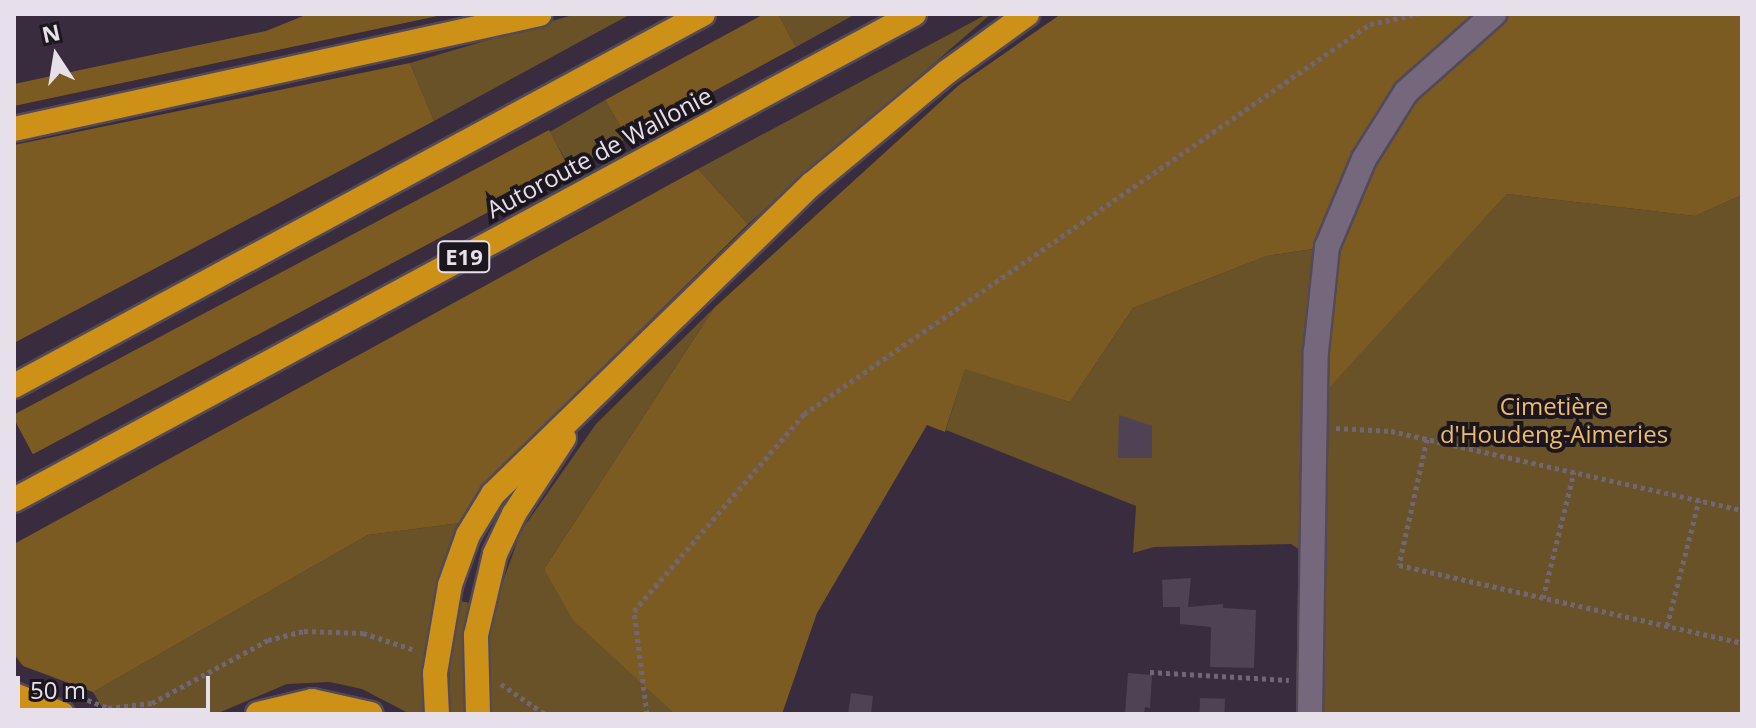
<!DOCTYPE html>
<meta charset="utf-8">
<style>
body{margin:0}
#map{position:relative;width:1756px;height:728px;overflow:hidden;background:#382c3e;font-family:"Open Sans",sans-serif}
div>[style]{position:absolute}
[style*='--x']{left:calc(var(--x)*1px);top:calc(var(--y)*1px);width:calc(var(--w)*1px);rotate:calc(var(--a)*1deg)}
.green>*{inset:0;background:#695128;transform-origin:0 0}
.forest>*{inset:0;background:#7c5b23;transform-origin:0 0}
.building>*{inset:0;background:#4f4255;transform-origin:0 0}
.path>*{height:5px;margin-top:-2.5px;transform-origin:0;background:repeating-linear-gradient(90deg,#716676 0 4px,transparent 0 8px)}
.roads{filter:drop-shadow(2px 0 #534957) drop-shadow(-2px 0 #534957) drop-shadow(0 2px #534957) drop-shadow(0 -2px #534957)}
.street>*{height:24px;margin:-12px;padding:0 12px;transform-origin:12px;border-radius:12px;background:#75687c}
.highway>*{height:24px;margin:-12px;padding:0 12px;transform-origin:12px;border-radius:12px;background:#cc9116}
span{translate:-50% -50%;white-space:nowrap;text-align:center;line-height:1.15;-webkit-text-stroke:8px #1c171f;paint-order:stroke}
.shield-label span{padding:2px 6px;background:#1c171f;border:2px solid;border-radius:6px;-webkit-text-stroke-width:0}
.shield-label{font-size:22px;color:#e7dfea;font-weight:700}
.street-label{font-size:24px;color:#e7dfea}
.park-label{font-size:24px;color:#edbb6a}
.frame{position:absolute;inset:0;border:16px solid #e7dfea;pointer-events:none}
.north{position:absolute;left:16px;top:16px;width:80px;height:80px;-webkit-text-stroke:6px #1c171f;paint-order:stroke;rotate:348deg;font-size:22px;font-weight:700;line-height:32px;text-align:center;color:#e7dfea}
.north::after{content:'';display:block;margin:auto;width:28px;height:36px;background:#e7dfea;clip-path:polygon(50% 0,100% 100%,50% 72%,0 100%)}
.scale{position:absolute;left:16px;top:676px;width:194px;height:36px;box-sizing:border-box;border:4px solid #e7dfea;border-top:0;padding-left:10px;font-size:24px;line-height:28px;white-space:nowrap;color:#e7dfea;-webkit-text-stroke:6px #1c171f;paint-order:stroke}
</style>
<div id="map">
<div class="green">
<div style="clip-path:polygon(576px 14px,631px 14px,434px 121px,410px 63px)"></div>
<div style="clip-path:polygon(778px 14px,851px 14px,852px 16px,796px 47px)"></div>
<div style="clip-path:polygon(991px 14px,748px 224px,698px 169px,987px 14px)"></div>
<div style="left:605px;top:100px;width:44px;height:64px;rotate:60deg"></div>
<div style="clip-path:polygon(1507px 194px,1695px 216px,1742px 195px,1742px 714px,1310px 714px,1310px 557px,1291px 544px,1154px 547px,1133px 553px,1136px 506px,946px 430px,965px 368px,1070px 402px,1133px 308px,1267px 256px,1327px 247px,1315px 402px)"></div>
<div style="clip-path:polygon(714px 308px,544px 569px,675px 714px,489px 714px,485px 669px,490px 618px,521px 531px,596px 424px)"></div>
<div style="clip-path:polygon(460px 523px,435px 597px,427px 714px,410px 714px,362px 689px,330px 682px,287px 684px,216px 714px,106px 714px,93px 692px,368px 535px)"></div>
<div style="clip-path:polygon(459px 601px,471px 603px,465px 651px,469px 714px,449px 714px,450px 645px)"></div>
</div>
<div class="forest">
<div style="clip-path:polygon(308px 14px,447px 14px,14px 106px,14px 84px,266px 31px)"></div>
<div style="clip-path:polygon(764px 14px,778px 14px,796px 47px,627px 138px,605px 100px)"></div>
<div style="clip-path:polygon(1061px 14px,1742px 14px,1742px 195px,1695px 216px,1507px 194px,1315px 403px,1326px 247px,1267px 256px,1133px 308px,1070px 402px,965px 369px,945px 432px,927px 425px,817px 613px,782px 714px,675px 714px,573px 620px,544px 569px,714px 308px,959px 85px)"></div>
<div style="clip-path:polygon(410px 63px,434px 121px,14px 343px,14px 145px)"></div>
<div style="left:549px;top:130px;width:44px;height:608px;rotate:62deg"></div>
<div style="clip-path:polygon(698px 169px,748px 224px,489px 479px,460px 523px,368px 535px,93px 692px,23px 666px,14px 654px,14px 544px)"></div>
</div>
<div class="building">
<div style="clip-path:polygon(1119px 415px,1152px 426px,1152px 458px,1118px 458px)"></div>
<div style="clip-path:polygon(1191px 578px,1188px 607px,1223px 604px,1223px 608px,1256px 610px,1254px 668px,1210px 667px,1211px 627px,1180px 624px,1180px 607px,1163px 607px,1162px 580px)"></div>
<div style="clip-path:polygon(1128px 673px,1152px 675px,1150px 708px,1145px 707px,1144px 714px,1125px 714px)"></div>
<div style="clip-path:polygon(851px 693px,873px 696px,871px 714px,848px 714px)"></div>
<div style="left:1200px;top:698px;width:25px;height:16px;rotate:2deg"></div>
</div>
<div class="path">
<div style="--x:1336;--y:428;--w:55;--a:3.1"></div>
<div style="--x:1391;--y:431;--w:360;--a:12.7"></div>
<div style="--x:1427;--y:439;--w:129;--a:102.5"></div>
<div style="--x:1399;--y:565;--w:352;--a:12.8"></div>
<div style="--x:1543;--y:598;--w:130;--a:-76.2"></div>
<div style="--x:1667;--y:626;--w:130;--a:-75.7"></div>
<div style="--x:1150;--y:672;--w:139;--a:3.3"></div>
<div style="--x:501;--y:684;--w:53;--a:34.3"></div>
<div style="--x:80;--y:697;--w:30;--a:21"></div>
<div style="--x:108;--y:708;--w:44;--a:-6.5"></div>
<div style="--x:152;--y:703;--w:132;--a:-28.5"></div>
<div style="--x:268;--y:640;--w:37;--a:-14"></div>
<div style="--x:304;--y:631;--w:59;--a:1.9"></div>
<div style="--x:363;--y:633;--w:55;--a:18.1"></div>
<div style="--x:647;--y:714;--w:104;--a:-97.2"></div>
<div style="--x:634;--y:611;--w:260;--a:-49.2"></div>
<div style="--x:804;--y:414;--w:687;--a:-34.57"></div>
<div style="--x:1370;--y:24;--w:49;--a:-11.8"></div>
</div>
<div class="roads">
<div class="street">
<div style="--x:1310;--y:714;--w:362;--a:-89.1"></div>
<div style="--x:1316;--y:352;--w:106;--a:-84"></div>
<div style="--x:1327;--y:247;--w:95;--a:-67.2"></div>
<div style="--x:1364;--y:159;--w:79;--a:-57.9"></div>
<div style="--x:1406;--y:92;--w:118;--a:-41.6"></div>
</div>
<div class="highway">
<div style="--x:14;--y:129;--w:538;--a:-12.33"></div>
<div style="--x:14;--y:386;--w:783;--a:-28.37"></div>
<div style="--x:14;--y:500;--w:1023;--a:-28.37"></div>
<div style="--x:14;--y:695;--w:52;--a:21.6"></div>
<div style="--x:258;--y:714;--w:56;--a:-13.5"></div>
<div style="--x:312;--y:701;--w:60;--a:12.4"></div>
<div style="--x:437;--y:714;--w:41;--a:-92.8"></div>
<div style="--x:435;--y:673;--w:89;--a:-80.3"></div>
<div style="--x:450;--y:585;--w:53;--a:-70.2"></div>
<div style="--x:468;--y:535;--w:48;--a:-58.6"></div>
<div style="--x:493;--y:494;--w:445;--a:-44.2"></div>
<div style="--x:812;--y:184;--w:175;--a:-39.7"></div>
<div style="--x:947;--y:72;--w:99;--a:-35.9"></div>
<div style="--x:478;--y:714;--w:79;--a:-91.5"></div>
<div style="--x:476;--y:635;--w:83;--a:-76.8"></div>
<div style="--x:495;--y:554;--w:44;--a:-64.6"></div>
<div style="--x:514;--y:514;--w:91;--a:-56.7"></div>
</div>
</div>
<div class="shield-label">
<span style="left:464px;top:257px">E19</span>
</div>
<div class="street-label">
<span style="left:599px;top:152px;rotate:-28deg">Autoroute de Wallonie</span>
</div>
<div class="park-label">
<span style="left:1554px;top:420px">Cimetière<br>d'Houdeng-Aimeries</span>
</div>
<div class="frame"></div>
<div class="north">N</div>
<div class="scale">50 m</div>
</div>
